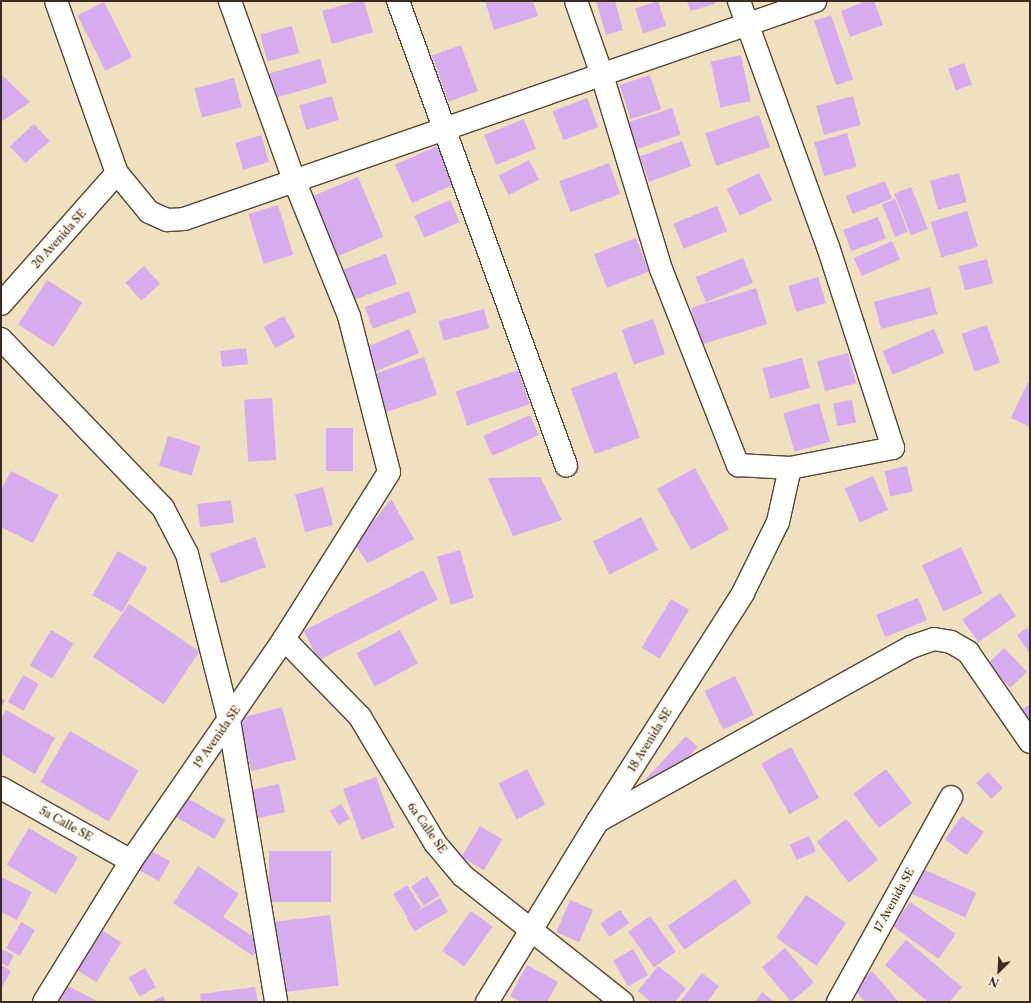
<!DOCTYPE html>
<style>
body{margin:0}
#map{position:relative;width:1031px;height:1003px;overflow:hidden;background:#efe0bf;font-family:"Libre Caslon Text",serif}
div>[style]{position:absolute}
[style*='--x']{left:calc(var(--x)*1px);top:calc(var(--y)*1px);width:calc(var(--w)*1px);rotate:calc(var(--a)*1deg)}
.building>*{inset:0;background:#d6acee;transform-origin:0 0}
.roads{filter:drop-shadow(1px 0 #564536) drop-shadow(-1px 0 #564536) drop-shadow(0 1px #564536) drop-shadow(0 -1px #564536)}
.minor>*{height:22px;margin:-11px;padding:0 11px;transform-origin:11px;border-radius:11px;background:#fff}
span{translate:-50% -50%;white-space:nowrap;text-align:center;line-height:1.15;-webkit-text-stroke:3px #fcf5e5;paint-order:stroke}
.street-label{font-size:11px;color:#3b2a1e}
.frame{position:absolute;inset:0;border:2px solid #3b2a1e;pointer-events:none}
.north{position:absolute;left:979px;top:951px;width:40px;height:40px;-webkit-text-stroke:3px #fcf5e5;paint-order:stroke;rotate:204deg;font-size:11px;font-weight:700;line-height:16px;text-align:center;color:#3b2a1e}
.north::after{content:'';display:block;margin:auto;width:14px;height:18px;background:#3b2a1e;clip-path:polygon(50% 0,100% 100%,50% 72%,0 100%)}
</style>
<div id="map">
<div class="building">
<div style="clip-path:polygon(358px 1px,364px 1px,373px 32px,332px 44px,322px 11px)"></div>
<div style="clip-path:polygon(485px 1px,533px 1px,538px 16px,494px 30px)"></div>
<div style="clip-path:polygon(596px 1px,615px 1px,623px 30px,606px 35px)"></div>
<div style="left:658px;top:1px;width:26px;height:24px;rotate:72deg"></div>
<div style="clip-path:polygon(687px 1px,714px 1px,715px 4px,690px 11px)"></div>
<div style="clip-path:polygon(866px 1px,874px 1px,883px 25px,850px 37px,841px 11px)"></div>
<div style="left:104px;top:2px;width:62px;height:30px;rotate:63deg"></div>
<div style="left:831px;top:15px;width:68px;height:18px;rotate:71deg"></div>
<div style="left:292px;top:26px;width:28px;height:33px;rotate:75deg"></div>
<div style="left:461px;top:45px;width:49px;height:31px;rotate:70deg"></div>
<div style="left:741px;top:55px;width:47px;height:31px;rotate:78deg"></div>
<div style="left:320px;top:59px;width:25px;height:53px;rotate:74deg"></div>
<div style="left:964px;top:63px;width:23px;height:17px;rotate:70deg"></div>
<div style="clip-path:polygon(1px 74px,30px 102px,1px 122px)"></div>
<div style="left:650px;top:75px;width:36px;height:32px;rotate:72deg"></div>
<div style="left:234px;top:78px;width:30px;height:41px;rotate:75deg"></div>
<div style="left:332px;top:96px;width:25px;height:34px;rotate:74deg"></div>
<div style="left:853px;top:96px;width:30px;height:38px;rotate:75deg"></div>
<div style="left:587px;top:98px;width:31px;height:37px;rotate:69deg"></div>
<div style="left:672px;top:108px;width:28px;height:47px;rotate:72deg"></div>
<div style="left:759px;top:115px;width:34px;height:57px;rotate:71deg"></div>
<div style="left:524px;top:119px;width:32px;height:43px;rotate:68deg"></div>
<div style="left:34px;top:124px;width:23px;height:33px;rotate:47deg"></div>
<div style="left:847px;top:133px;width:35px;height:34px;rotate:74deg"></div>
<div style="left:261px;top:135px;width:28px;height:27px;rotate:73deg"></div>
<div style="left:682px;top:141px;width:27px;height:45px;rotate:70deg"></div>
<div style="left:437px;top:146px;width:42px;height:46px;rotate:66deg"></div>
<div style="left:529px;top:160px;width:22px;height:34px;rotate:63deg"></div>
<div style="left:609px;top:163px;width:33px;height:53px;rotate:70deg"></div>
<div style="left:759px;top:173px;width:30px;height:36px;rotate:64deg"></div>
<div style="left:959px;top:173px;width:30px;height:30px;rotate:75deg"></div>
<div style="left:358px;top:177px;width:65px;height:50px;rotate:67deg"></div>
<div style="left:885px;top:181px;width:19px;height:42px;rotate:69deg"></div>
<div style="left:911px;top:187px;width:45px;height:18px;rotate:68deg"></div>
<div style="left:895px;top:199px;width:35px;height:14px;rotate:68deg"></div>
<div style="left:450px;top:200px;width:24px;height:39px;rotate:66deg"></div>
<div style="left:278px;top:205px;width:52px;height:31px;rotate:73deg"></div>
<div style="left:717px;top:206px;width:27px;height:47px;rotate:68deg"></div>
<div style="left:967px;top:211px;width:37px;height:38px;rotate:73deg"></div>
<div style="left:878px;top:217px;width:23px;height:37px;rotate:70deg"></div>
<div style="left:636px;top:238px;width:36px;height:45px;rotate:69deg"></div>
<div style="left:892px;top:241px;width:20px;height:42px;rotate:66deg"></div>
<div style="left:386px;top:254px;width:32px;height:47px;rotate:70deg"></div>
<div style="left:743px;top:258px;width:27px;height:51px;rotate:68deg"></div>
<div style="left:987px;top:259px;width:25px;height:29px;rotate:76deg"></div>
<div style="left:144px;top:266px;width:24px;height:25px;rotate:48deg"></div>
<div style="left:818px;top:277px;width:27px;height:31px;rotate:73deg"></div>
<div style="left:47px;top:280px;width:42px;height:53px;rotate:33deg"></div>
<div style="left:930px;top:287px;width:28px;height:58px;rotate:75deg"></div>
<div style="left:756px;top:288px;width:38px;height:68px;rotate:73deg"></div>
<div style="left:409px;top:291px;width:23px;height:47px;rotate:70deg"></div>
<div style="left:484px;top:309px;width:20px;height:47px;rotate:75deg"></div>
<div style="left:284px;top:316px;width:24px;height:23px;rotate:62deg"></div>
<div style="left:653px;top:319px;width:37px;height:33px;rotate:71deg"></div>
<div style="left:987px;top:325px;width:40px;height:27px;rotate:71deg"></div>
<div style="left:409px;top:329px;width:26px;height:49px;rotate:67deg"></div>
<div style="left:934px;top:329px;width:26px;height:56px;rotate:67deg"></div>
<div style="left:246px;top:348px;width:16px;height:26px;rotate:83deg"></div>
<div style="left:848px;top:353px;width:31px;height:32px;rotate:75deg"></div>
<div style="left:424px;top:357px;width:40px;height:56px;rotate:71deg"></div>
<div style="left:802px;top:358px;width:31px;height:41px;rotate:75deg"></div>
<div style="left:518px;top:370px;width:36px;height:66px;rotate:71deg"></div>
<div style="left:616px;top:372px;width:70px;height:48px;rotate:70deg"></div>
<div style="clip-path:polygon(1028px 382px,1030px 383px,1030px 427px,1011px 418px)"></div>
<div style="left:272px;top:398px;width:62px;height:28px;rotate:86deg"></div>
<div style="left:852px;top:400px;width:23px;height:19px;rotate:80deg"></div>
<div style="left:819px;top:403px;width:40px;height:37px;rotate:74deg"></div>
<div style="left:530px;top:415px;width:22px;height:51px;rotate:66deg"></div>
<div style="left:326px;top:428px;width:27px;height:43px"></div>
<div style="left:168px;top:436px;width:34px;height:31px;rotate:17deg"></div>
<div style="left:907px;top:466px;width:26px;height:23px;rotate:77deg"></div>
<div style="left:695px;top:468px;width:70px;height:43px;rotate:61deg"></div>
<div style="clip-path:polygon(11px 471px,58px 495px,33px 543px,1px 527px,1px 490px)"></div>
<div style="left:873px;top:476px;width:37px;height:31px;rotate:66deg"></div>
<div style="clip-path:polygon(540px 477px,562px 520px,513px 536px,488px 478px)"></div>
<div style="left:323px;top:487px;width:39px;height:29px;rotate:75deg"></div>
<div style="clip-path:polygon(391px 499px,414px 539px,368px 563px,355px 545px)"></div>
<div style="left:231px;top:500px;width:23px;height:34px;rotate:83deg"></div>
<div style="left:641px;top:517px;width:37px;height:54px;rotate:63deg"></div>
<div style="left:255px;top:537px;width:32px;height:48px;rotate:70deg"></div>
<div style="left:961px;top:547px;width:51px;height:43px;rotate:65deg"></div>
<div style="left:460px;top:550px;width:50px;height:24px;rotate:74deg"></div>
<div style="left:118px;top:551px;width:34px;height:51px;rotate:30deg"></div>
<div style="left:423px;top:570px;width:33px;height:134px;rotate:63deg"></div>
<div style="left:1000px;top:593px;width:28px;height:46px;rotate:55deg"></div>
<div style="left:918px;top:598px;width:24px;height:45px;rotate:68deg"></div>
<div style="left:671px;top:599px;width:21px;height:57px;rotate:31deg"></div>
<div style="left:129px;top:604px;width:85px;height:64px;rotate:34deg"></div>
<div style="clip-path:polygon(1027px 628px,1030px 632px,1030px 654px,1017px 635px)"></div>
<div style="left:51px;top:630px;width:26px;height:41px;rotate:31deg"></div>
<div style="left:400px;top:630px;width:38px;height:49px;rotate:62deg"></div>
<div style="left:1004px;top:648px;width:33px;height:23px;rotate:46deg"></div>
<div style="left:23px;top:675px;width:18px;height:31px;rotate:29deg"></div>
<div style="left:735px;top:676px;width:43px;height:34px;rotate:64deg"></div>
<div style="clip-path:polygon(1px 698px,5px 700px,1px 707px)"></div>
<div style="clip-path:polygon(1030px 704px,1030px 726px,1019px 712px)"></div>
<div style="left:282px;top:707px;width:54px;height:46px;rotate:75deg"></div>
<div style="clip-path:polygon(6px 710px,55px 738px,35px 774px,1px 754px,1px 719px)"></div>
<div style="left:70px;top:731px;width:79px;height:59px;rotate:30deg"></div>
<div style="left:686px;top:736px;width:16px;height:59px;rotate:43deg"></div>
<div style="left:791px;top:747px;width:58px;height:34px;rotate:61deg"></div>
<div style="left:527px;top:769px;width:40px;height:32px;rotate:63deg"></div>
<div style="left:886px;top:769px;width:43px;height:41px;rotate:53deg"></div>
<div style="left:988px;top:772px;width:22px;height:16px;rotate:47deg"></div>
<div style="left:376px;top:777px;width:54px;height:35px;rotate:70deg"></div>
<div style="left:279px;top:784px;width:29px;height:29px;rotate:78deg"></div>
<div style="left:182px;top:795px;width:50px;height:22px;rotate:30deg"></div>
<div style="left:341px;top:804px;width:17px;height:13px;rotate:59deg"></div>
<div style="left:962px;top:816px;width:27px;height:29px;rotate:36deg"></div>
<div style="left:846px;top:819px;width:52px;height:37px;rotate:52deg"></div>
<div style="left:480px;top:826px;width:26px;height:36px;rotate:31deg"></div>
<div style="left:29px;top:828px;width:57px;height:43px;rotate:31deg"></div>
<div style="left:809px;top:836px;width:17px;height:21px;rotate:66deg"></div>
<div style="left:150px;top:850px;width:23px;height:23px;rotate:29deg"></div>
<div style="left:269px;top:851px;width:62px;height:51px"></div>
<div style="clip-path:polygon(198px 866px,239px 894px,223px 917px,262px 942px,253px 956px,173px 903px)"></div>
<div style="left:916px;top:866px;width:66px;height:27px;rotate:24deg"></div>
<div style="left:427px;top:876px;width:23px;height:19px;rotate:56deg"></div>
<div style="clip-path:polygon(1px 877px,32px 892px,17px 920px,1px 912px)"></div>
<div style="left:735px;top:879px;width:29px;height:82px;rotate:55deg"></div>
<div style="left:407px;top:885px;width:27px;height:17px;rotate:57deg"></div>
<div style="left:806px;top:895px;width:49px;height:52px;rotate:35deg"></div>
<div style="left:440px;top:898px;width:16px;height:39px;rotate:60deg"></div>
<div style="left:570px;top:900px;width:25px;height:35px;rotate:23deg"></div>
<div style="left:910px;top:902px;width:56px;height:30px;rotate:35deg"></div>
<div style="left:620px;top:910px;width:16px;height:24px;rotate:55deg"></div>
<div style="left:471px;top:911px;width:27px;height:49px;rotate:36deg"></div>
<div style="left:330px;top:915px;width:71px;height:60px;rotate:83deg"></div>
<div style="left:650px;top:916px;width:44px;height:27px;rotate:54deg"></div>
<div style="left:21px;top:922px;width:16px;height:30px;rotate:30deg"></div>
<div style="left:95px;top:926px;width:31px;height:47px;rotate:32deg"></div>
<div style="clip-path:polygon(906px 940px,962px 987px,949px 1002px,928px 1002px,885px 965px)"></div>
<div style="left:785px;top:948px;width:45px;height:30px;rotate:50deg"></div>
<div style="clip-path:polygon(1px 949px,14px 955px,8px 967px,1px 963px)"></div>
<div style="left:633px;top:949px;width:30px;height:23px;rotate:60deg"></div>
<div style="clip-path:polygon(1px 965px,11px 971px,1px 989px)"></div>
<div style="clip-path:polygon(527px 965px,558px 982px,547px 1002px,521px 1002px,510px 996px)"></div>
<div style="clip-path:polygon(658px 966px,686px 988px,675px 1002px,651px 1002px,638px 991px)"></div>
<div style="left:145px;top:968px;width:22px;height:19px;rotate:60deg"></div>
<div style="clip-path:polygon(872px 971px,899px 1002px,865px 1002px,853px 988px)"></div>
<div style="clip-path:polygon(702px 973px,719px 986px,707px 1002px,680px 1002px)"></div>
<div style="clip-path:polygon(62px 983px,99px 1002px,52px 1002px)"></div>
<div style="clip-path:polygon(255px 987px,258px 1002px,201px 1002px,200px 994px)"></div>
<div style="clip-path:polygon(762px 992px,775px 1002px,755px 1002px)"></div>
<div style="clip-path:polygon(163px 996px,166px 1002px,151px 1002px)"></div>
</div>
<div class="roads">
<div class="minor">
<div style="--x:56;--y:1;--w:182;--a:70.5"></div>
<div style="--x:117;--y:173;--w:50;--a:50.6"></div>
<div style="--x:149;--y:212;--w:20;--a:24"></div>
<div style="--x:167;--y:220;--w:17;--a:-3"></div>
<div style="--x:184;--y:219;--w:668;--a:-19.06"></div>
<div style="--x:398;--y:1;--w:494;--a:70.1"></div>
<div style="--x:576;--y:1;--w:78;--a:70.6"></div>
<div style="--x:602;--y:75;--w:203;--a:73.1"></div>
<div style="--x:661;--y:269;--w:211;--a:68.6"></div>
<div style="--x:738;--y:465;--w:52;--a:3.3"></div>
<div style="--x:790;--y:468;--w:105;--a:-11"></div>
<div style="--x:893;--y:448;--w:211;--a:-107.9"></div>
<div style="--x:828;--y:247;--w:262;--a:-109.9"></div>
<div style="--x:1;--y:304;--w:175;--a:-48.5"></div>
<div style="--x:1;--y:339;--w:234;--a:46.2"></div>
<div style="--x:163;--y:508;--w:52;--a:62.4"></div>
<div style="--x:187;--y:554;--w:171;--a:75.8"></div>
<div style="--x:229;--y:720;--w:286;--a:80.5"></div>
<div style="--x:284;--y:639;--w:109;--a:45.7"></div>
<div style="--x:360;--y:717;--w:147;--a:59.2"></div>
<div style="--x:435;--y:843;--w:43;--a:49.7"></div>
<div style="--x:463;--y:876;--w:203;--a:38.4"></div>
<div style="--x:1;--y:788;--w:149;--a:29.3"></div>
<div style="--x:600;--y:820;--w:356;--a:-29.1"></div>
<div style="--x:911;--y:647;--w:24;--a:-19"></div>
<div style="--x:934;--y:639;--w:17;--a:10"></div>
<div style="--x:951;--y:642;--w:20;--a:30"></div>
<div style="--x:968;--y:652;--w:109;--a:55.4"></div>
<div style="--x:44;--y:1002;--w:166;--a:-58.3"></div>
<div style="--x:131;--y:861;--w:270;--a:-55.4"></div>
<div style="--x:284;--y:639;--w:197;--a:-57.8"></div>
<div style="--x:389;--y:472;--w:161;--a:-104.4"></div>
<div style="--x:349;--y:316;--w:147;--a:-112"></div>
<div style="--x:294;--y:180;--w:190;--a:-109.7"></div>
<div style="--x:487;--y:1002;--w:212;--a:-58.5"></div>
<div style="--x:598;--y:821;--w:270;--a:-57.5"></div>
<div style="--x:743;--y:593;--w:79;--a:-63.8"></div>
<div style="--x:778;--y:522;--w:55;--a:-77.5"></div>
<div style="--x:838;--y:1002;--w:234;--a:-61.1"></div>
</div>
</div>
<div class="street-label">
<span style="left:59px;top:239px;rotate:-48deg">20 Avenida SE</span>
<span style="left:217px;top:737px;rotate:-55deg">19 Avenida SE</span>
<span style="left:650px;top:740px;rotate:-58deg">18 Avenida SE</span>
<span style="left:66px;top:824px;rotate:29deg">5a Calle SE</span>
<span style="left:427px;top:828px;rotate:55deg">6a Calle SE</span>
<span style="left:894px;top:900px;rotate:-61deg">17 Avenida SE</span>
</div>
<div class="frame"></div>
<div class="north">N</div>
</div>
